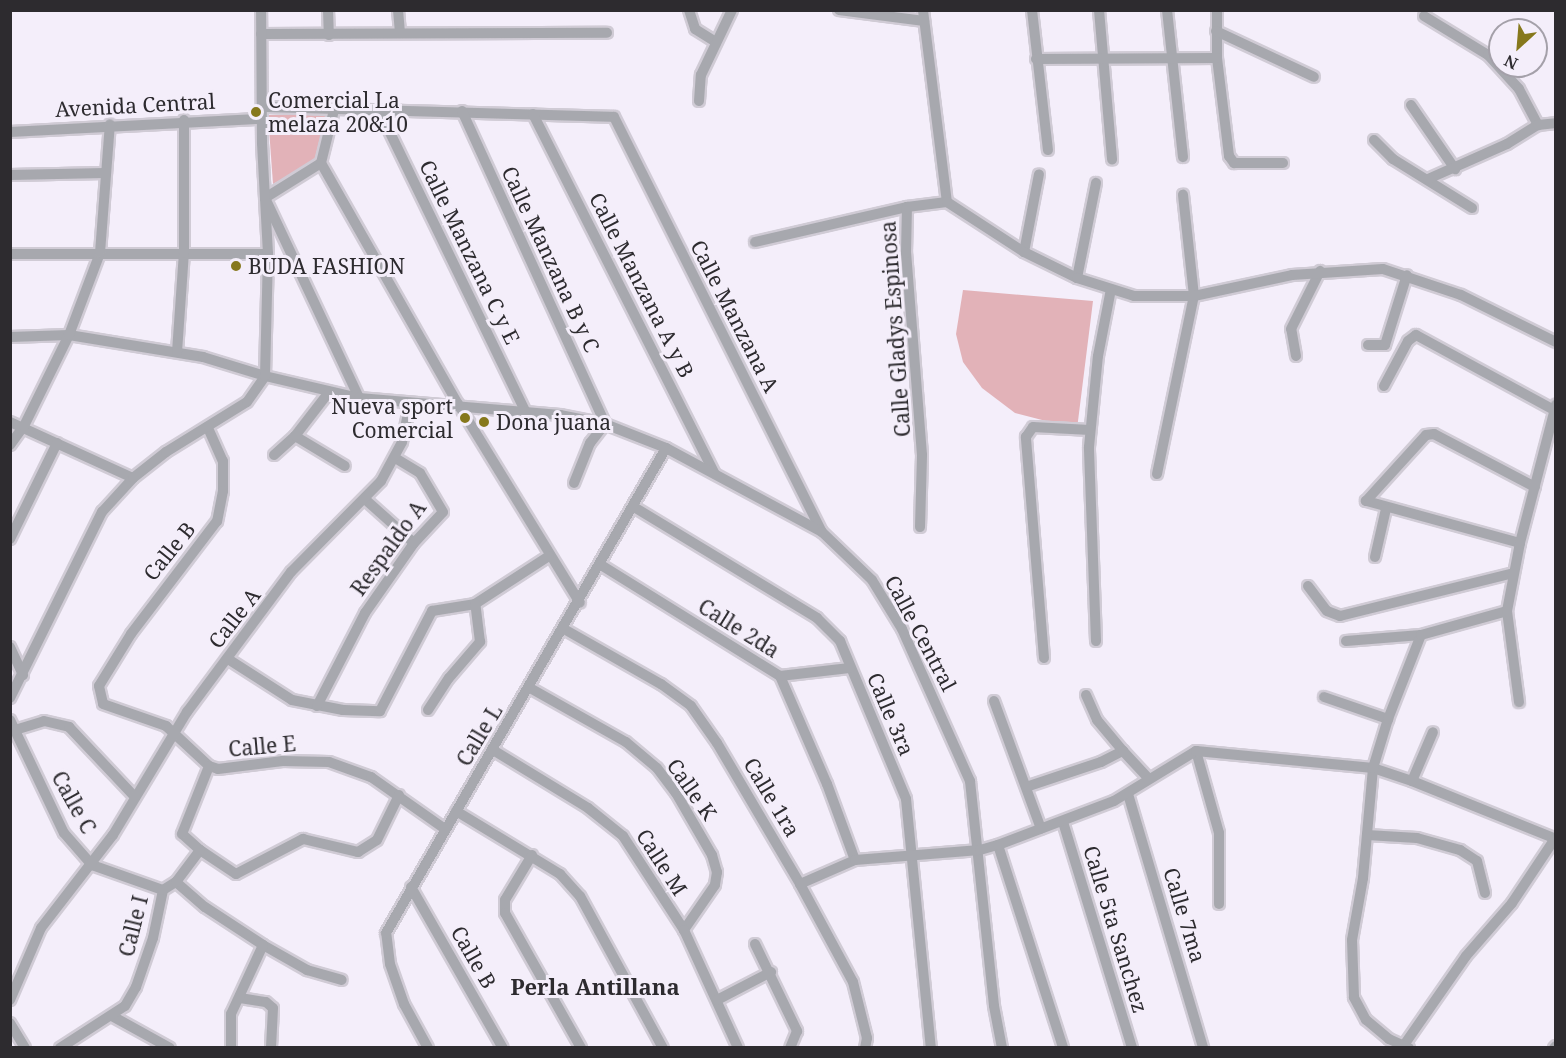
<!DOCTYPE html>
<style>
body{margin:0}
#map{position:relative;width:1566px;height:1058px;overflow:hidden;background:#f4eefa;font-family:"Noto Serif",serif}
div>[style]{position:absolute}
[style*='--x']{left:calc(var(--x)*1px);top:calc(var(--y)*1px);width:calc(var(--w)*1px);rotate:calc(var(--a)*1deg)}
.green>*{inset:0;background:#e2b2b8}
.roads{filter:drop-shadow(2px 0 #d0cbd5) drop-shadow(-2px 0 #d0cbd5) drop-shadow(0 2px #d0cbd5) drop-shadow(0 -2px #d0cbd5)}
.street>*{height:10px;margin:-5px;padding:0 5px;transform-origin:5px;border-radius:5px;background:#a7a8ae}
.dots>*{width:16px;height:16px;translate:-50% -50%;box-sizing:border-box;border:3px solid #f4eefa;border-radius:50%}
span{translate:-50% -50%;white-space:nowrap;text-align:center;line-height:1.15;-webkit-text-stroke:6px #f4eefa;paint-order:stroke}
.poi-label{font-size:21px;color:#2d2b2f}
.left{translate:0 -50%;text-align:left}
.right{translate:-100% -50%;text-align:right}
.street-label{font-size:21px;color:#2d2b2f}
.neighbourhood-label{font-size:22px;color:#2d2b2f;font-weight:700}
.frame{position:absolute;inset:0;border:12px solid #2d2b2f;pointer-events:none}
.north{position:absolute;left:1488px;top:18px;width:60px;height:60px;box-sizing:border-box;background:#f4eefa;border:2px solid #a4a0a9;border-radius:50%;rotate:206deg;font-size:16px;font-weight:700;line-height:24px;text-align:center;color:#2d2b2f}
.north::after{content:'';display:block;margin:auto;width:21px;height:27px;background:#86781c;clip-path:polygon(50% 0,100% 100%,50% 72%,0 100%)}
</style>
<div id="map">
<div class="green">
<div style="clip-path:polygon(268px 115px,328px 115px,316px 162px,273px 184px)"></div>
<div style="clip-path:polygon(963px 290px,1093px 301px,1077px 429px,1015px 413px,982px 388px,963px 362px,956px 334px)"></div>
</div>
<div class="roads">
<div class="street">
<div style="--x:328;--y:10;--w:25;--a:88"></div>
<div style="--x:398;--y:10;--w:23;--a:85"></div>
<div style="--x:689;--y:10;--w:20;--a:72"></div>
<div style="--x:695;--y:29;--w:25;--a:32"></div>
<div style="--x:839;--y:10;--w:86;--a:7.4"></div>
<div style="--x:923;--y:10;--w:193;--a:82.9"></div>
<div style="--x:1032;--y:10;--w:141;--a:83.5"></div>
<div style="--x:1099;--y:10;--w:150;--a:85"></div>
<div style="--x:1167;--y:10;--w:148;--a:83.8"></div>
<div style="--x:1217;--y:10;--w:48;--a:90"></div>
<div style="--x:1217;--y:58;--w:99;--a:83"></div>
<div style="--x:1229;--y:156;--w:9;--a:54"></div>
<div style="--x:1234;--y:163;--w:49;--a:0"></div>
<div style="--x:1424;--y:16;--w:75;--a:31.4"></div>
<div style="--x:1488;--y:55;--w:46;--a:47.6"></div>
<div style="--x:1519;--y:89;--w:41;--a:62.2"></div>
<div style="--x:1216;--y:31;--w:108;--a:25.1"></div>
<div style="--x:261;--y:34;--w:346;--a:-0.2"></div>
<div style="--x:1036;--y:59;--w:181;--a:-0.3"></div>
<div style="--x:699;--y:101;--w:26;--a:-86"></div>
<div style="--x:701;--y:75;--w:72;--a:-64.5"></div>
<div style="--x:1411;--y:105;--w:78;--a:55.5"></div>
<div style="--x:262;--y:107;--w:352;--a:1.6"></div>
<div style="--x:614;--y:117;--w:464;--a:63.4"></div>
<div style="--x:334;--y:110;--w:55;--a:103.8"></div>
<div style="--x:321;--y:163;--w:66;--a:148"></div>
<div style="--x:265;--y:198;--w:221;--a:64.8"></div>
<div style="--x:379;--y:110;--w:335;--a:64.1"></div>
<div style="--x:462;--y:111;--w:344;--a:65.4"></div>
<div style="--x:605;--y:424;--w:24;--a:128"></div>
<div style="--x:590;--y:443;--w:43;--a:111.8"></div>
<div style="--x:533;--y:114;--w:403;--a:63.2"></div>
<div style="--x:10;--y:132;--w:252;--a:-3"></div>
<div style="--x:1374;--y:140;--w:27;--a:45"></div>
<div style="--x:1393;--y:159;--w:93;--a:31.8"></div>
<div style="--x:321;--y:163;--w:277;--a:60.4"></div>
<div style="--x:458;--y:404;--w:233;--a:58.5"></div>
<div style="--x:10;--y:175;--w:95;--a:-1.2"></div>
<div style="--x:1428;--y:179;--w:86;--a:-23.9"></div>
<div style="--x:1507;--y:144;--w:36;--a:-32"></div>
<div style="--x:1538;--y:125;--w:18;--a:-6"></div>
<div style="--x:755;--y:242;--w:156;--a:-13"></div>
<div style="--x:1024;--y:252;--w:79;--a:-79.1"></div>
<div style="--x:10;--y:254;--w:258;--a:0"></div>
<div style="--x:1077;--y:278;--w:97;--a:-78.7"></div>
<div style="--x:10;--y:337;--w:59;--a:-1.9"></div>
<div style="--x:69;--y:335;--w:136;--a:9.3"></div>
<div style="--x:203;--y:357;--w:65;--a:17"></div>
<div style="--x:265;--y:376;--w:97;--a:13.2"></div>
<div style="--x:359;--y:398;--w:202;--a:4.8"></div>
<div style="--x:560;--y:415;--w:46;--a:11.3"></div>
<div style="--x:605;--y:424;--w:66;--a:21.5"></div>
<div style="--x:666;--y:448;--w:177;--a:28.3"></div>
<div style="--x:822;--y:532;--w:69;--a:43.8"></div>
<div style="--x:872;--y:580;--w:57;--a:58.5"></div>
<div style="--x:902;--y:629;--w:167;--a:65.9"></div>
<div style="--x:970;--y:781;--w:226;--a:83.9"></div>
<div style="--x:994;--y:1006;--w:43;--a:79.2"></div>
<div style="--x:1368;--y:345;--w:17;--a:0"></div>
<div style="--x:1385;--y:345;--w:73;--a:-72.6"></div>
<div style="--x:177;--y:352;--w:99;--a:-86"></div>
<div style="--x:184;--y:253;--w:133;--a:-90"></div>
<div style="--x:1296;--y:356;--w:27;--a:-100"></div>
<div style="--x:1291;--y:329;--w:65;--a:-63.4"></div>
<div style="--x:1384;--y:386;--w:51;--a:-61.9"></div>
<div style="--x:1408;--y:341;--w:10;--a:-37"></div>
<div style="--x:1416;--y:335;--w:157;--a:28.5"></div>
<div style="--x:10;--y:422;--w:135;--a:24.5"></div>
<div style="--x:208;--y:428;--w:36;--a:66"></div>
<div style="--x:223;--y:461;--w:30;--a:90"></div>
<div style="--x:223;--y:491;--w:31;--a:101"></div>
<div style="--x:217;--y:521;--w:142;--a:127.3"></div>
<div style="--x:131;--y:634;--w:61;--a:121.6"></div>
<div style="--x:99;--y:686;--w:18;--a:77"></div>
<div style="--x:103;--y:704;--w:67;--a:19.2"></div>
<div style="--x:166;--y:726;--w:59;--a:42.9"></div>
<div style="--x:209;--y:766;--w:9;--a:18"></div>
<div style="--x:218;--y:769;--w:65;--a:-7"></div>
<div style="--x:283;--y:761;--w:46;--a:1.2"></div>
<div style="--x:329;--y:762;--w:45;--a:19.7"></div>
<div style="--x:371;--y:777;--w:90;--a:35.1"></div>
<div style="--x:295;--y:436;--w:58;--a:31"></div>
<div style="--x:10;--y:445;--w:24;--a:-54"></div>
<div style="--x:24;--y:426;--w:102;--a:-63.7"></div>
<div style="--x:69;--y:335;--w:88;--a:-69.3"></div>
<div style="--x:100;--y:253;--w:129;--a:-85.6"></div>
<div style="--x:274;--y:455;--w:28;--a:-42"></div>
<div style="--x:295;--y:436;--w:56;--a:-52.3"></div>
<div style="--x:1157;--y:474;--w:182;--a:-78.3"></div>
<div style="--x:1194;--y:296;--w:102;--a:-96.2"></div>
<div style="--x:366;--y:500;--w:64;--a:41.9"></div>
<div style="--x:634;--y:507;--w:214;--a:31.2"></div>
<div style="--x:817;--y:618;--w:33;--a:45"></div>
<div style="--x:840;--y:641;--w:171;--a:67.3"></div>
<div style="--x:906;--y:799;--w:250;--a:84.3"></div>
<div style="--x:920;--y:527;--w:72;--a:-88.4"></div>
<div style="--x:922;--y:455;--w:203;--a:-94.5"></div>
<div style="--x:906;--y:253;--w:46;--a:-88.8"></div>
<div style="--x:907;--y:207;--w:40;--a:-7.1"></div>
<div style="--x:947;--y:202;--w:92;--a:33"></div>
<div style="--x:1024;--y:252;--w:59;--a:26.1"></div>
<div style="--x:1077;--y:278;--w:60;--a:17.5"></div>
<div style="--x:1134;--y:296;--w:60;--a:0"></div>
<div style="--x:1194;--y:296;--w:100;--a:-12.1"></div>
<div style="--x:1292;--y:275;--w:91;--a:-3.8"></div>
<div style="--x:1383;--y:269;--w:82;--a:18.4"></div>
<div style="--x:1461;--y:295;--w:106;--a:26.3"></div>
<div style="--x:10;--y:539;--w:107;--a:-63.9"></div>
<div style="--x:1520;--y:543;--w:160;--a:-164.7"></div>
<div style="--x:1366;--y:501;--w:89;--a:-47.7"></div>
<div style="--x:1426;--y:435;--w:8;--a:-7"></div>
<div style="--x:1434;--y:434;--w:114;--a:27.7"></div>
<div style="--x:1375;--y:557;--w:49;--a:-77.1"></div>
<div style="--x:601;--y:565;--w:211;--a:31.8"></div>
<div style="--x:780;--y:676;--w:118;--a:66.5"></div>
<div style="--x:827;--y:784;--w:81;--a:69.8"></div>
<div style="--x:1308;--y:586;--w:31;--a:53"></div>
<div style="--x:1327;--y:611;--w:14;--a:21"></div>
<div style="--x:1340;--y:616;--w:179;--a:-13.9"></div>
<div style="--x:1507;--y:611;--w:92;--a:82.5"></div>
<div style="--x:564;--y:629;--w:112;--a:29.6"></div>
<div style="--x:661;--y:684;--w:37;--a:36"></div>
<div style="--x:691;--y:706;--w:45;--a:54.9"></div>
<div style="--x:717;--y:743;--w:164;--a:59.5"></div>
<div style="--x:800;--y:884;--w:111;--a:61.6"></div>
<div style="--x:853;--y:982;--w:58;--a:76"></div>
<div style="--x:867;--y:1038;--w:10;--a:101"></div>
<div style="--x:1096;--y:641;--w:194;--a:-92.1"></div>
<div style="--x:1089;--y:447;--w:91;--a:-84.4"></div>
<div style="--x:1098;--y:356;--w:68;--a:-79"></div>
<div style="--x:1346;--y:641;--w:75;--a:-4.6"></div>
<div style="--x:10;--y:647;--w:31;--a:65"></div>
<div style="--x:1044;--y:658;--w:222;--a:-94.7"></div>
<div style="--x:1026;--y:437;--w:12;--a:-55"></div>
<div style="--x:1033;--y:427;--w:57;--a:3"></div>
<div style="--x:228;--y:659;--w:76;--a:32.6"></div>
<div style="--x:292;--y:700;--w:52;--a:11.1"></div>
<div style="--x:343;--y:710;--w:37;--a:2"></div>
<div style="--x:380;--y:711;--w:113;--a:-62.5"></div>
<div style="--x:432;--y:611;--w:44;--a:-9.2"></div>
<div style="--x:475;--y:604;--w:88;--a:-33"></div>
<div style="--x:780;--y:676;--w:70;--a:-6.5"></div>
<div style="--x:530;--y:688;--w:110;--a:29.4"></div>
<div style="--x:626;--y:742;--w:40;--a:40"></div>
<div style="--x:657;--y:768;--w:31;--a:53"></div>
<div style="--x:676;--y:793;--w:72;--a:59.9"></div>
<div style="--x:712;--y:855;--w:18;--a:74"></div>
<div style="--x:717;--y:872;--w:13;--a:99"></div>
<div style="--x:715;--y:885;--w:55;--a:124.6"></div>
<div style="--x:1086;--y:695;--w:27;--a:66"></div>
<div style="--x:1097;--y:720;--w:40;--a:50"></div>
<div style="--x:1324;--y:697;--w:68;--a:19"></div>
<div style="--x:10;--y:698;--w:208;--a:-63.7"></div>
<div style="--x:102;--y:512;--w:46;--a:-47.6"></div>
<div style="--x:133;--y:478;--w:42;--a:-38.2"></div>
<div style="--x:166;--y:452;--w:95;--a:-31.7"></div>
<div style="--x:247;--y:402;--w:32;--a:-55"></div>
<div style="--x:265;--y:376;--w:122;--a:-88.6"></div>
<div style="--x:268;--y:254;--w:111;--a:-93.1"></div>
<div style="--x:262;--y:143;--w:133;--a:-90.4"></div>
<div style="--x:994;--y:701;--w:136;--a:69.8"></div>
<div style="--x:317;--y:706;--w:105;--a:-62.7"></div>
<div style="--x:365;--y:613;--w:85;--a:-55"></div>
<div style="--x:414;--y:543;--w:42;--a:-46.9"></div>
<div style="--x:443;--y:512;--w:45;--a:-120.5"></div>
<div style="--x:420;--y:473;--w:29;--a:-149"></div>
<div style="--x:428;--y:710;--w:38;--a:-57"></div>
<div style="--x:449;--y:678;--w:48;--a:-49.3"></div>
<div style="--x:480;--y:642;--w:38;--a:-97"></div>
<div style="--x:10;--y:720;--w:125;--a:64.5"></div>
<div style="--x:64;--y:833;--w:43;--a:48.8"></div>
<div style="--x:92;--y:865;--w:75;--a:19.4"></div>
<div style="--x:15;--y:730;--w:30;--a:-17"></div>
<div style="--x:44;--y:721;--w:26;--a:13"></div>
<div style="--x:69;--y:727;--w:96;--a:46.7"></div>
<div style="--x:493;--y:750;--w:111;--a:31.4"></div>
<div style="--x:588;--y:808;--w:45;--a:38.7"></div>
<div style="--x:623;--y:836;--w:112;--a:57"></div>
<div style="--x:684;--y:930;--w:130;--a:65.4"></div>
<div style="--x:1196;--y:751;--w:85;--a:74.3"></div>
<div style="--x:1219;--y:833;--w:71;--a:90"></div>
<div style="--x:1412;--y:781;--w:155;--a:21.9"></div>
<div style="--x:1026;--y:787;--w:79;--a:-18.4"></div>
<div style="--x:1101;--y:762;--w:25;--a:-27"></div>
<div style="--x:1123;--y:751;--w:37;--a:47"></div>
<div style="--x:1128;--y:794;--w:265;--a:73.5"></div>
<div style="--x:456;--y:811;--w:122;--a:31.2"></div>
<div style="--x:560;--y:874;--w:30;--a:48"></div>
<div style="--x:580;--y:896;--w:173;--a:61.4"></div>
<div style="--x:1063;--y:822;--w:236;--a:73"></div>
<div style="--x:1367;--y:835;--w:50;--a:3.4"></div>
<div style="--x:1417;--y:838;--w:45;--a:15.6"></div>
<div style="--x:1460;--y:850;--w:20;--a:33"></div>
<div style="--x:1477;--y:861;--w:33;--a:76"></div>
<div style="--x:998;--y:845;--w:213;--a:72.2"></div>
<div style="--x:200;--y:850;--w:43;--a:33.7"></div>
<div style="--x:236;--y:874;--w:76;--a:-27.6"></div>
<div style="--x:303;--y:839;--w:57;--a:13.3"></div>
<div style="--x:358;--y:852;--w:22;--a:-32"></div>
<div style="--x:377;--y:840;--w:50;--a:-63.9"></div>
<div style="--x:532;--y:855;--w:52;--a:121"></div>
<div style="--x:505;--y:900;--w:13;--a:90"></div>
<div style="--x:505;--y:913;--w:155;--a:60.6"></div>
<div style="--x:176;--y:882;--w:38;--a:41"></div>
<div style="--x:205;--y:907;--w:69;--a:33.2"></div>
<div style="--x:263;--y:945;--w:51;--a:29.6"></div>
<div style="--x:307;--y:970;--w:36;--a:16"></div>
<div style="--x:800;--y:884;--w:60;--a:-23.6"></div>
<div style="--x:855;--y:860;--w:125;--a:-4.6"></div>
<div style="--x:980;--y:850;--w:19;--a:-16"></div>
<div style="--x:998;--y:845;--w:124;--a:-20.8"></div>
<div style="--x:1114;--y:801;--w:96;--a:-31.4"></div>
<div style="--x:1196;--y:751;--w:178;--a:5.5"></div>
<div style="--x:1373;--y:768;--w:41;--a:18.4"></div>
<div style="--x:1412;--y:781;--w:53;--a:-66.8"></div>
<div style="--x:411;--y:887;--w:185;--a:60.3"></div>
<div style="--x:755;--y:944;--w:97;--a:64.2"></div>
<div style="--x:797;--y:1031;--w:18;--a:112"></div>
<div style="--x:240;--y:998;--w:26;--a:9"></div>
<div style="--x:266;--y:1002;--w:9;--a:41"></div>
<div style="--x:273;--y:1008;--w:40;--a:92.9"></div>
<div style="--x:10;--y:1000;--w:78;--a:-66.7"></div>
<div style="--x:41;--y:928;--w:118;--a:-52.3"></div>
<div style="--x:113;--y:835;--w:144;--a:-59"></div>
<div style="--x:187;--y:712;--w:174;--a:-53.4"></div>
<div style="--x:291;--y:572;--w:128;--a:-45.3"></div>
<div style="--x:381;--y:481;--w:44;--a:-61.7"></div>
<div style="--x:402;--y:442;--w:40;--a:-78"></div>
<div style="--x:717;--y:1000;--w:61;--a:-27.4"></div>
<div style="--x:112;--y:1016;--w:66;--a:28.9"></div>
<div style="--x:10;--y:1023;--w:29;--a:59"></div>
<div style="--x:1404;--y:1045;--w:108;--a:-55.1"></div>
<div style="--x:1466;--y:956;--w:70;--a:-49"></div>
<div style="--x:1512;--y:903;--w:76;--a:-56.3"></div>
<div style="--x:60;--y:1048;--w:77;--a:-32.9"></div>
<div style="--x:125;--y:1006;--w:22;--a:-60"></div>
<div style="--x:136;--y:987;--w:52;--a:-70.9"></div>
<div style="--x:153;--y:938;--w:49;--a:-78.2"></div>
<div style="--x:163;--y:890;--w:15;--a:-32"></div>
<div style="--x:176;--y:882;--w:40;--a:-53"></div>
<div style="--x:200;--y:850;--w:24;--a:-138"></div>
<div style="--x:182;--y:834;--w:73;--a:-68.3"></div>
<div style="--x:231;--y:1048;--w:34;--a:-90"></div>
<div style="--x:231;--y:1014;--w:76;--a:-65.1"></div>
<div style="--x:428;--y:1048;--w:50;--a:-118.6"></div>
<div style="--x:404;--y:1004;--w:42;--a:-109.3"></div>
<div style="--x:390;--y:964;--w:31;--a:-97"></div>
<div style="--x:386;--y:933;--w:560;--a:-60"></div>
<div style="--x:1409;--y:1048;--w:22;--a:-156"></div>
<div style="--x:1389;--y:1039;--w:30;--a:-140"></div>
<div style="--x:1366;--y:1020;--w:26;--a:-118"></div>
<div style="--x:1354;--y:997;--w:57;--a:-92"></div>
<div style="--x:1352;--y:940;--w:63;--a:-79.9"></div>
<div style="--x:1363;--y:878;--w:110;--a:-84.8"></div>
<div style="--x:1373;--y:768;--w:51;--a:-73"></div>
<div style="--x:1388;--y:719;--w:90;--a:-68.6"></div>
<div style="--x:1421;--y:635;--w:89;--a:-15.6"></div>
<div style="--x:1507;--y:611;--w:69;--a:-79.2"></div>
<div style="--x:1520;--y:543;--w:143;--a:-75.4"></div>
<div style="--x:1554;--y:1048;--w:3;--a:-45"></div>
</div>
</div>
<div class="dots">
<div style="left:256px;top:112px;background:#86781c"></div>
<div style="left:236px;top:266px;background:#86781c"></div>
<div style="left:465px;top:418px;background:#86781c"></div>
<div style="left:484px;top:422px;background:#86781c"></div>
</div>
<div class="poi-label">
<span class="left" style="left:268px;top:112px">Comercial La<br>melaza 20&amp;10</span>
<span class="left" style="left:248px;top:266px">BUDA FASHION</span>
<span class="right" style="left:453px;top:418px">Nueva sport<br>Comercial</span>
<span class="left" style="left:496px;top:422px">Dona juana</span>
</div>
<div class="street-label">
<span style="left:135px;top:105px;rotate:-3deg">Avenida Central</span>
<span style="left:470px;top:252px;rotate:64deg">Calle Manzana C y E</span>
<span style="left:551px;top:259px;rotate:65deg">Calle Manzana B y C</span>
<span style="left:642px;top:285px;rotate:63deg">Calle Manzana A y B</span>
<span style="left:735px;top:316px;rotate:63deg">Calle Manzana A</span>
<span style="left:895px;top:329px;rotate:-94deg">Calle Gladys Espinosa</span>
<span style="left:388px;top:548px;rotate:-54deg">Respaldo A</span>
<span style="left:169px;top:551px;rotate:-51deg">Calle B</span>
<span style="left:234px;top:618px;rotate:-52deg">Calle A</span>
<span style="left:739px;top:628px;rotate:32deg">Calle 2da</span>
<span style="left:921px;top:633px;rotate:62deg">Calle Central</span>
<span style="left:891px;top:714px;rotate:67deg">Calle 3ra</span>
<span style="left:479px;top:735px;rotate:-59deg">Calle L</span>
<span style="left:262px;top:746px;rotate:-5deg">Calle E</span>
<span style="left:692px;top:789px;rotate:55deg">Calle K</span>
<span style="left:772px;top:797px;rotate:59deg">Calle 1ra</span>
<span style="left:74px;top:802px;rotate:61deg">Calle C</span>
<span style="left:662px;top:862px;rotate:57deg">Calle M</span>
<span style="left:1185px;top:915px;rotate:73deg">Calle 7ma</span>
<span style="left:133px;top:926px;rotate:-76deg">Calle I</span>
<span style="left:1116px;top:929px;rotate:73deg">Calle 5ta Sanchez</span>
<span style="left:474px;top:957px;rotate:60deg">Calle B</span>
</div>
<div class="neighbourhood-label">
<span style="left:595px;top:987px">Perla Antillana</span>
</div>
<div class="frame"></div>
<div class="north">N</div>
</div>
